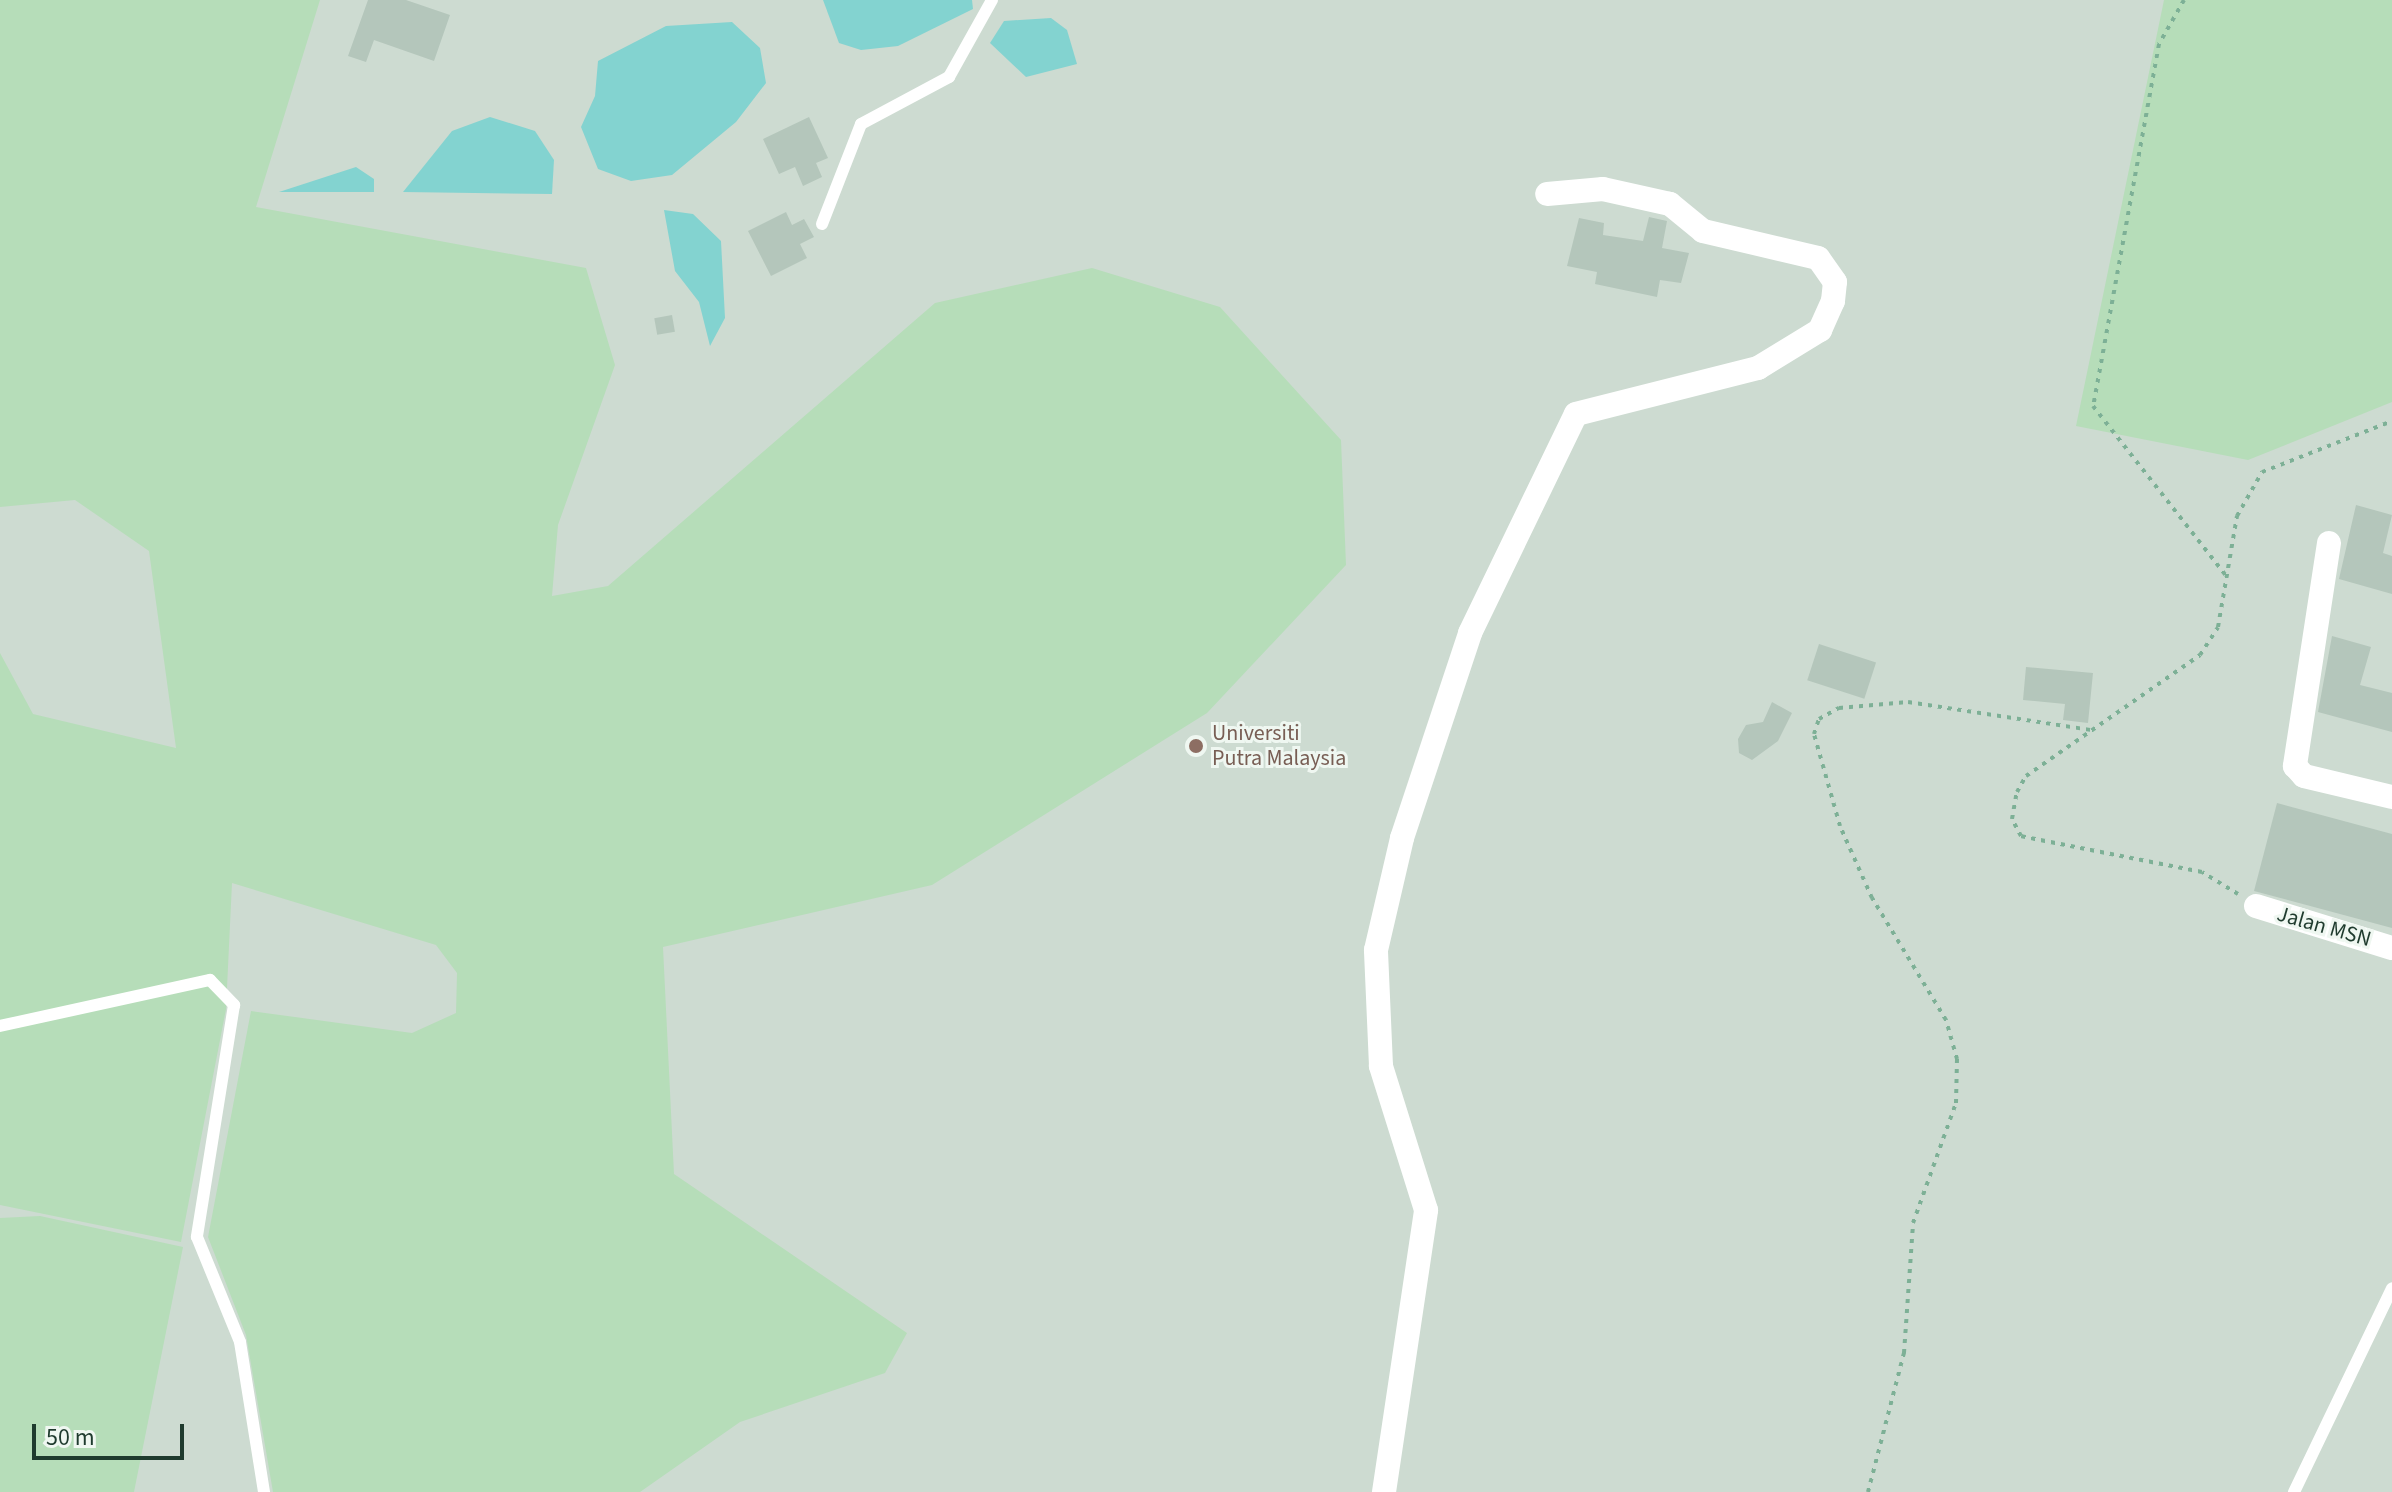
<!DOCTYPE html>
<style>
body{margin:0}
#map{position:relative;width:2392px;height:1492px;overflow:hidden;background:#deebe3;font-family:"Source Sans 3",sans-serif}
div>[style]{position:absolute}
[style*='--x']{left:calc(var(--x)*1px);top:calc(var(--y)*1px);width:calc(var(--w)*1px);rotate:calc(var(--a)*1deg)}
.built>*{inset:0;background:#cddbd1;transform-origin:0 0}
.green>*{inset:0;background:#b6ddb9}
.water>*{inset:0;background:#83d3d0}
.building>*{inset:0;background:#b4c6bb;transform-origin:0 0}
.path>*{height:4px;margin-top:-2px;transform-origin:0;background:repeating-linear-gradient(90deg,#7db096 0 4px,transparent 0 10px)}
.lane>*{height:12px;margin:-6px;padding:0 6px;transform-origin:6px;border-radius:6px;background:#fff}
.street>*{height:24px;margin:-12px;padding:0 12px;transform-origin:12px;border-radius:12px;background:#fff}
.dots>*{width:22px;height:22px;translate:-50% -50%;box-sizing:border-box;border:4px solid #eff7f1;border-radius:50%}
span{translate:-50% -50%;white-space:nowrap;text-align:center;line-height:1.15;-webkit-text-stroke:6px #eff7f1;paint-order:stroke}
.education-label{font-size:22px;color:#785e54}
.left{translate:0 -50%;text-align:left}
.street-label{font-size:22px;color:#1f3b2e}
.scale{position:absolute;left:32px;top:1424px;width:152px;height:36px;box-sizing:border-box;border:4px solid #1f3b2e;border-top:0;padding-left:10px;font-size:24px;line-height:28px;white-space:nowrap;color:#1f3b2e;-webkit-text-stroke:6px #eff7f1;paint-order:stroke}
</style>
<div id="map">
<div class="built">
<div style="left:0;top:0;width:2392px;height:1492px"></div>
</div>
<div class="green">
<div style="clip-path:polygon(0 0,320px 0,256px 207px,586px 268px,615px 365px,558px 525px,552px 596px,608px 586px,935px 303px,1092px 268px,1220px 307px,1341px 440px,1346px 565px,1207px 713px,932px 885px,663px 947px,674px 1174px,907px 1333px,885px 1373px,740px 1422px,640px 1492px,273px 1492px,246px 1335px,208px 1237px,251px 1011px,412px 1033px,456px 1013px,457px 973px,436px 945px,232px 883px,226px 1009px,181px 1242px,0 1205px,0 653px,33px 714px,176px 748px,149px 551px,75px 500px,0 507px)"></div>
<div style="clip-path:polygon(2164px 0,2392px 0,2392px 402px,2248px 460px,2076px 426px)"></div>
<div style="clip-path:polygon(40px 1216px,183px 1247px,134px 1492px,0 1492px,0 1218px)"></div>
</div>
<div class="water">
<div style="clip-path:polygon(823px 0,972px 0,973px 9px,898px 46px,861px 50px,839px 43px)"></div>
<div style="clip-path:polygon(1051px 18px,1067px 30px,1077px 64px,1026px 77px,990px 43px,1004px 21px)"></div>
<div style="clip-path:polygon(732px 22px,760px 48px,766px 83px,736px 122px,672px 175px,631px 181px,598px 169px,581px 127px,595px 96px,598px 61px,666px 26px)"></div>
<div style="clip-path:polygon(490px 117px,535px 131px,554px 160px,552px 194px,403px 192px,452px 131px)"></div>
<div style="clip-path:polygon(356px 167px,374px 179px,374px 192px,279px 192px)"></div>
<div style="clip-path:polygon(664px 210px,693px 214px,721px 241px,725px 318px,710px 346px,699px 302px,675px 271px)"></div>
</div>
<div class="building">
<div style="clip-path:polygon(368px 0,406px 0,450px 15px,434px 61px,374px 40px,366px 62px,348px 56px)"></div>
<div style="clip-path:polygon(809px 117px,828px 158px,816px 163px,822px 177px,803px 186px,795px 167px,779px 174px,763px 139px)"></div>
<div style="clip-path:polygon(786px 212px,792px 225px,804px 219px,814px 237px,800px 244px,807px 258px,771px 276px,748px 231px)"></div>
<div style="clip-path:polygon(1649px 217px,1667px 221px,1662px 248px,1689px 253px,1681px 283px,1660px 280px,1657px 297px,1595px 284px,1597px 272px,1567px 266px,1579px 218px,1604px 223px,1603px 235px,1643px 241px)"></div>
<div style="left:672px;top:315px;width:17px;height:18px;rotate:80deg"></div>
<div style="clip-path:polygon(2356px 505px,2392px 515px,2383px 553px,2392px 556px,2392px 594px,2339px 579px)"></div>
<div style="clip-path:polygon(2332px 636px,2371px 647px,2360px 685px,2392px 693px,2392px 732px,2318px 712px)"></div>
<div style="left:1819px;top:644px;width:60px;height:38px;rotate:18deg"></div>
<div style="clip-path:polygon(2026px 667px,2093px 673px,2088px 723px,2063px 720px,2065px 704px,2023px 700px)"></div>
<div style="clip-path:polygon(1772px 702px,1792px 713px,1778px 741px,1752px 760px,1739px 753px,1738px 739px,1746px 725px,1763px 722px)"></div>
<div style="clip-path:polygon(2277px 803px,2392px 834px,2392px 928px,2254px 891px)"></div>
</div>
<div class="path">
<div style="--x:2184;--y:0;--w:51;--a:119.6"></div>
<div style="--x:2159;--y:44;--w:368;--a:100.3"></div>
<div style="--x:2093;--y:406;--w:217;--a:51.9"></div>
<div style="--x:2238;--y:894;--w:42;--a:-148.6"></div>
<div style="--x:2202;--y:872;--w:185;--a:-168.8"></div>
<div style="--x:2021;--y:836;--w:19;--a:-118"></div>
<div style="--x:2012;--y:819;--w:27;--a:-80"></div>
<div style="--x:2017;--y:792;--w:18;--a:-61"></div>
<div style="--x:2026;--y:776;--w:212;--a:-34.8"></div>
<div style="--x:2200;--y:655;--w:33;--a:-57"></div>
<div style="--x:2218;--y:627;--w:113;--a:-80.3"></div>
<div style="--x:2237;--y:516;--w:51;--a:-60.4"></div>
<div style="--x:2262;--y:472;--w:140;--a:-21.4"></div>
<div style="--x:1868;--y:1492;--w:144;--a:-75.5"></div>
<div style="--x:1904;--y:1353;--w:130;--a:-86"></div>
<div style="--x:1913;--y:1223;--w:127;--a:-70.3"></div>
<div style="--x:1956;--y:1103;--w:44;--a:-88.7"></div>
<div style="--x:1957;--y:1059;--w:41;--a:-105.8"></div>
<div style="--x:1946;--y:1020;--w:143;--a:-121.2"></div>
<div style="--x:1872;--y:898;--w:79;--a:-114"></div>
<div style="--x:1840;--y:826;--w:96;--a:-105.8"></div>
<div style="--x:1814;--y:734;--w:16;--a:-72"></div>
<div style="--x:1819;--y:719;--w:23;--a:-29"></div>
<div style="--x:1839;--y:708;--w:69;--a:-5"></div>
<div style="--x:1908;--y:702;--w:186;--a:8.7"></div>
</div>
<div class="lane">
<div style="--x:822;--y:224;--w:107;--a:-68.7"></div>
<div style="--x:861;--y:124;--w:100;--a:-28.1"></div>
<div style="--x:949;--y:77;--w:88;--a:-60.8"></div>
<div style="--x:0;--y:1026;--w:215;--a:-12.4"></div>
<div style="--x:210;--y:980;--w:35;--a:46"></div>
<div style="--x:234;--y:1005;--w:235;--a:99.1"></div>
<div style="--x:197;--y:1237;--w:113;--a:67.7"></div>
<div style="--x:240;--y:1342;--w:152;--a:80.9"></div>
<div style="--x:2294;--y:1492;--w:226;--a:-64.3"></div>
</div>
<div class="street">
<div style="--x:2329;--y:543;--w:226;--a:98.7"></div>
<div style="--x:2295;--y:766;--w:13;--a:48"></div>
<div style="--x:2304;--y:776;--w:90;--a:13.4"></div>
<div style="--x:2256;--y:906;--w:142;--a:17.2"></div>
<div style="--x:1384;--y:1492;--w:285;--a:-81.5"></div>
<div style="--x:1426;--y:1210;--w:151;--a:-107.4"></div>
<div style="--x:1381;--y:1066;--w:116;--a:-92.5"></div>
<div style="--x:1376;--y:950;--w:115;--a:-76.9"></div>
<div style="--x:1402;--y:838;--w:216;--a:-71.6"></div>
<div style="--x:1470;--y:633;--w:243;--a:-64.2"></div>
<div style="--x:1576;--y:414;--w:188;--a:-14.2"></div>
<div style="--x:1758;--y:368;--w:73;--a:-31.5"></div>
<div style="--x:1820;--y:330;--w:32;--a:-66"></div>
<div style="--x:1833;--y:301;--w:19;--a:-84"></div>
<div style="--x:1835;--y:282;--w:29;--a:-125"></div>
<div style="--x:1818;--y:258;--w:118;--a:-166.8"></div>
<div style="--x:1703;--y:231;--w:43;--a:-140.7"></div>
<div style="--x:1670;--y:204;--w:69;--a:-167.4"></div>
<div style="--x:1603;--y:189;--w:56;--a:174.9"></div>
</div>
<div class="dots">
<div style="left:1196px;top:746px;background:#8d6e63"></div>
</div>
<div class="education-label">
<span class="left" style="left:1212px;top:746px">Universiti<br>Putra Malaysia</span>
</div>
<div class="street-label">
<span style="left:2324px;top:927px;rotate:16deg">Jalan MSN</span>
</div>
<div class="scale">50 m</div>
</div>
